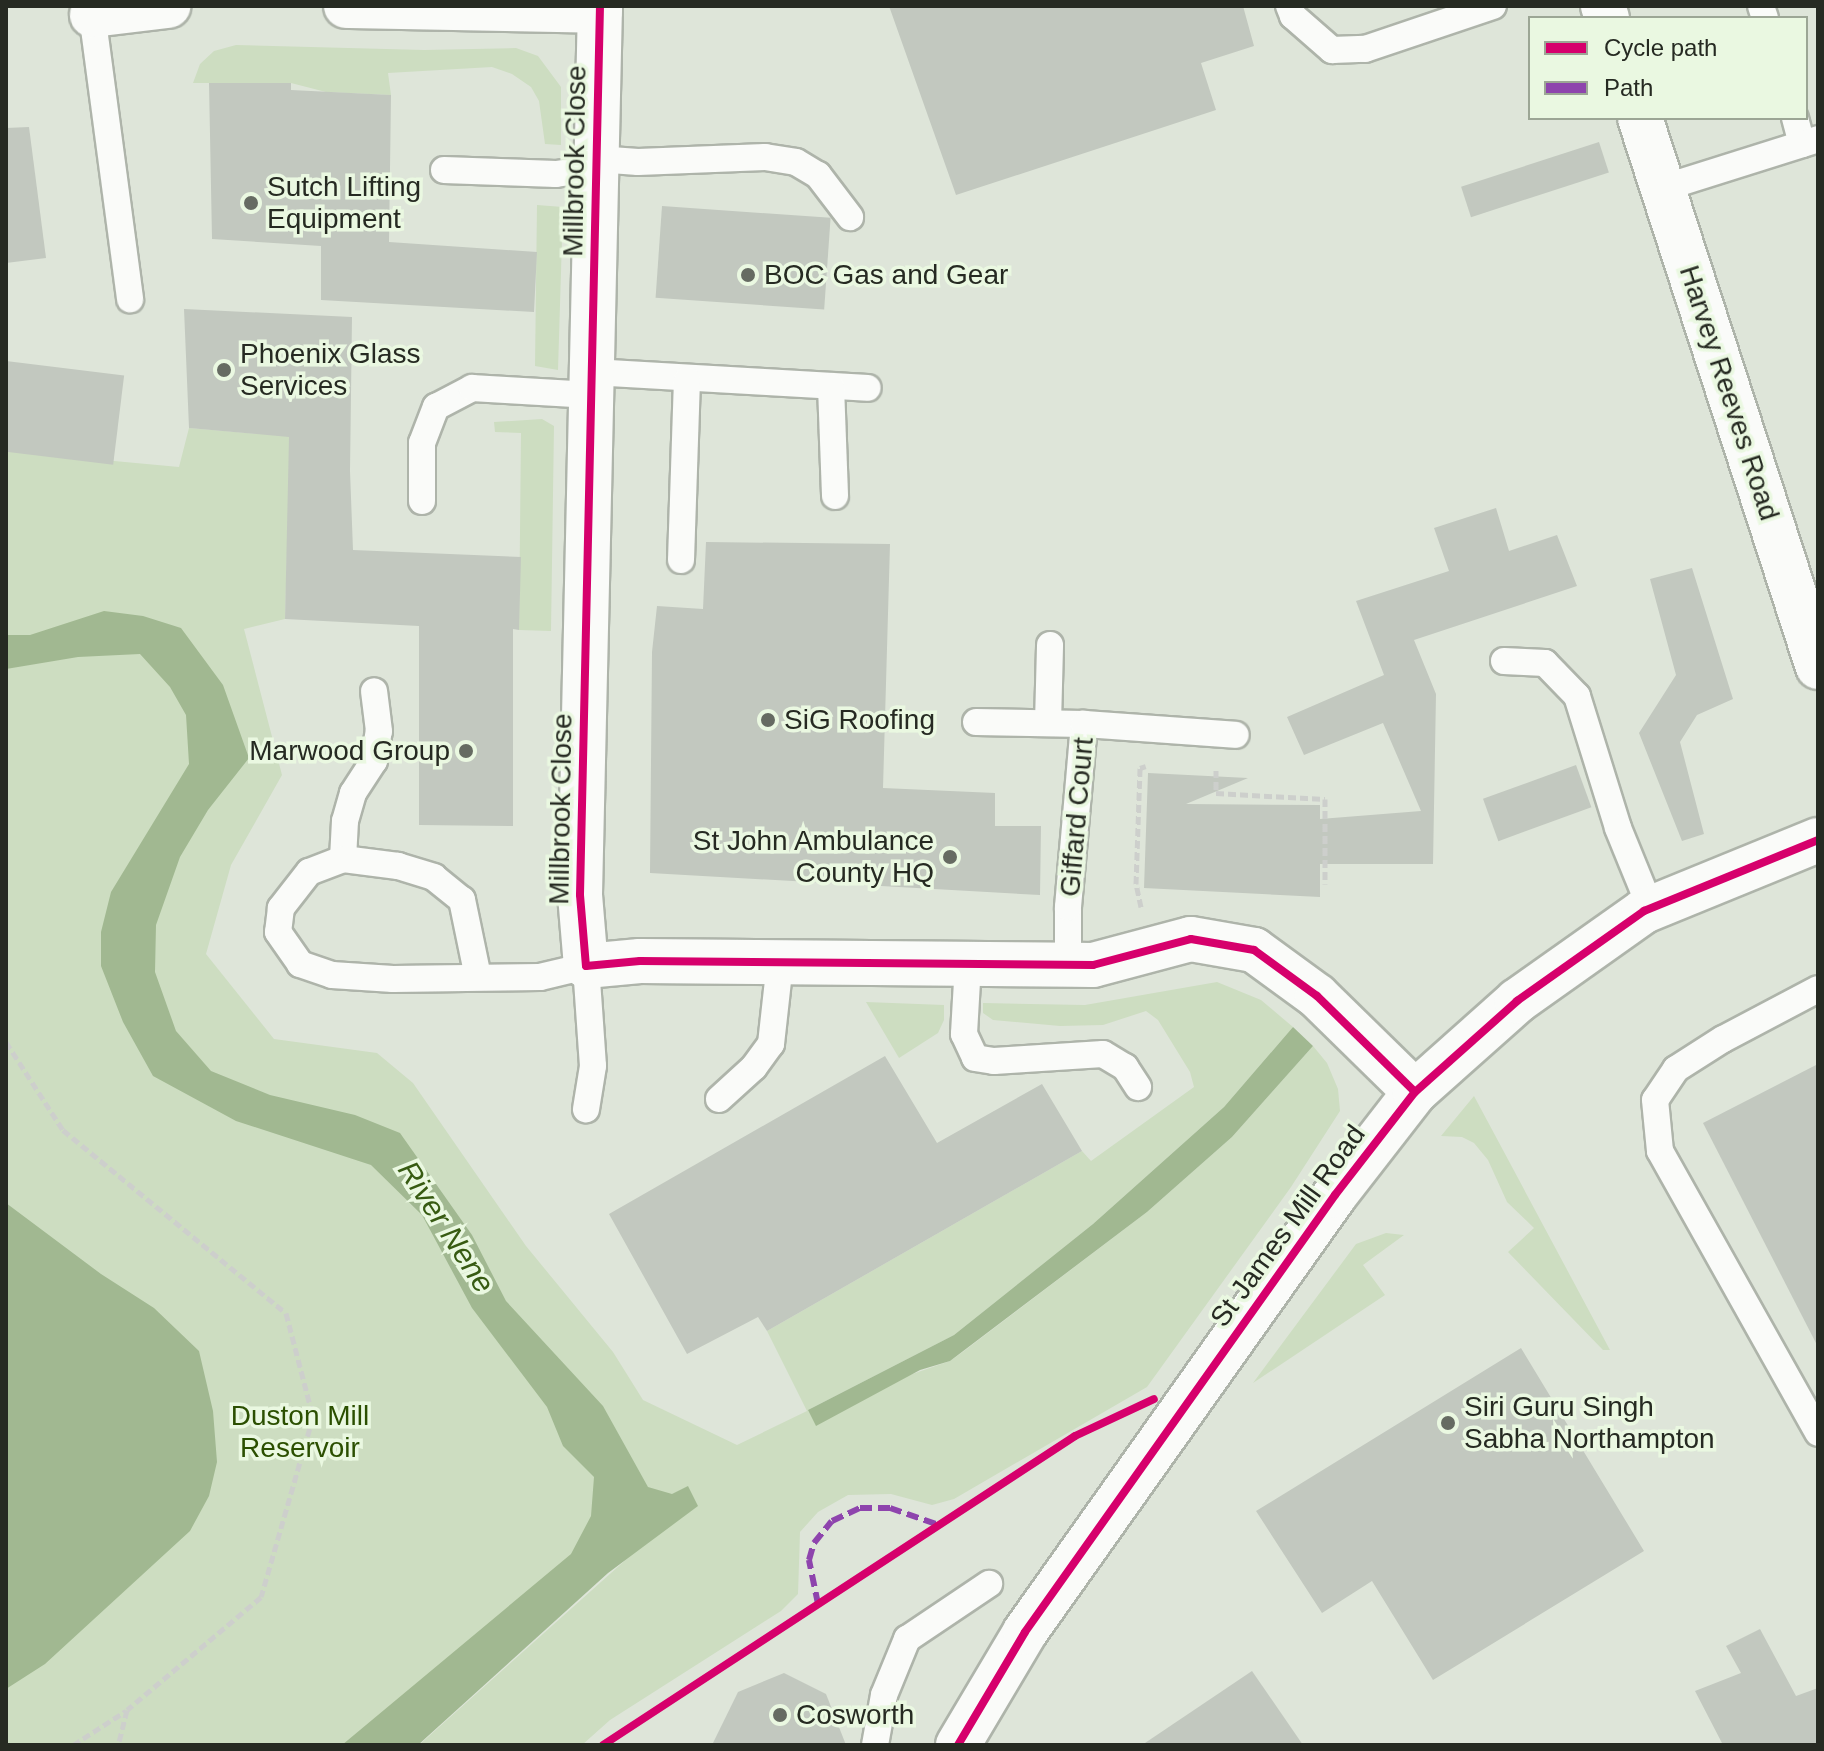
<!DOCTYPE html>
<style>
body{margin:0}
#map{position:relative;width:1824px;height:1751px;overflow:hidden;background:#dee5d9;font-family:Arial,sans-serif}
div>[style]{position:absolute}
[style*='--x']{left:calc(var(--x)*1px);top:calc(var(--y)*1px);width:calc(var(--w)*1px);rotate:calc(var(--a)*1deg)}
.green>*{inset:0;background:#cdddc1}
.water>*{inset:0;background:#a1b891}
.building>*{inset:0;background:#c2c8bf;transform-origin:0 0}
.path>*{height:5px;margin-top:-2.5px;transform-origin:0;background:repeating-linear-gradient(90deg,#cdcfcc 0 8px,transparent 0 12px)}
.roads{filter:drop-shadow(2px 0 #aeb4aa) drop-shadow(-2px 0 #aeb4aa) drop-shadow(0 2px #aeb4aa) drop-shadow(0 -2px #aeb4aa)}
.service>*{height:26px;margin:-13px;padding:0 13px;transform-origin:13px;border-radius:13px;background:#fafbf9}
.minor>*{height:44px;margin:-22px;padding:0 22px;transform-origin:22px;border-radius:22px;background:#fafbf9}
.quiet>*{height:6px;margin-top:-3px;transform-origin:0;background:repeating-linear-gradient(90deg,#8e44ad 0 12px,transparent 0 18px)}
.cycleway>*{height:8px;margin:-4px;padding:0 4px;transform-origin:4px;border-radius:4px;background:#d6006c}
.dots>*{width:22px;height:22px;translate:-50% -50%;box-sizing:border-box;border:4px solid #eaf8e1;border-radius:50%}
span{translate:-50% -50%;white-space:nowrap;text-align:center;line-height:1.15;-webkit-text-stroke:7px #eaf8e1;paint-order:stroke}
.street-label{font-size:28px;color:#262a22}
.poi-label{font-size:28px;color:#262a22}
.left{translate:0 -50%;text-align:left}
.right{translate:-100% -50%;text-align:right}
.park-label{font-size:28px;color:#2b4f00}
.water-label{font-size:30px;color:#375b12;font-style:italic}
.frame{position:absolute;inset:0;border:8px solid #262a22;pointer-events:none}
.legend{position:absolute;left:1528px;top:16px;width:280px;height:104px;box-sizing:border-box;background:#eaf8e1;border:2px solid #9ca695;margin:0;padding:10px 14px;list-style:none;font-size:24px;color:#262a22}
.legend li{display:flex;align-items:center;gap:16px;height:40px}
.legend b{width:40px;border:2px solid #9ca695}
</style>
<div id="map">
<div class="green">
<div style="clip-path:polygon(236px 45px,424px 50px,516px 48px,538px 56px,561px 87px,561px 145px,545px 144px,539px 101px,531px 87px,512px 74px,492px 67px,388px 73px,391px 95px,326px 92px,291px 83px,193px 83px,200px 64px,214px 51px)"></div>
<div style="clip-path:polygon(537px 205px,563px 207px,558px 370px,535px 366px)"></div>
<div style="clip-path:polygon(294px 317px,285px 619px,244px 629px,282px 775px,231px 865px,206px 954px,274px 1039px,377px 1053px,413px 1083px,526px 1246px,613px 1352px,643px 1400px,737px 1445px,807px 1411px,767px 1331px,1082px 1151px,1091px 1161px,1194px 1087px,1190px 1072px,1158px 1020px,1146px 1011px,1103px 1025px,1060px 1026px,993px 1020px,983px 1013px,983px 1003px,1085px 1005px,1217px 982px,1261px 1000px,1293px 1027px,1224px 1107px,1093px 1224px,954px 1335px,808px 1410px,950px 1361px,964px 1351px,1147px 1212px,1232px 1137px,1313px 1046px,1327px 1063px,1338px 1089px,1340px 1111px,1291px 1187px,1147px 1387px,954px 1499px,932px 1505px,891px 1494px,848px 1495px,818px 1512px,800px 1532px,798px 1594px,781px 1611px,610px 1720px,582px 1745px,419px 1745px,630px 1556px,384px 1745px,6px 1745px,6px 451px,179px 467px,189px 428px,259px 434px)"></div>
<div style="clip-path:polygon(542px 419px,554px 426px,551px 631px,519px 630px,521px 433px,495px 432px,494px 422px)"></div>
<div style="clip-path:polygon(866px 1002px,944px 1005px,944px 1020px,938px 1033px,899px 1058px)"></div>
<div style="clip-path:polygon(1474px 1096px,1610px 1350px,1603px 1350px,1508px 1252px,1534px 1228px,1507px 1202px,1488px 1160px,1474px 1143px,1462px 1137px,1441px 1136px)"></div>
<div style="clip-path:polygon(1386px 1233px,1404px 1235px,1363px 1265px,1385px 1295px,1253px 1383px,1356px 1244px)"></div>
</div>
<div class="water">
<div style="clip-path:polygon(104px 611px,143px 616px,181px 628px,223px 685px,249px 758px,208px 810px,180px 857px,156px 925px,155px 972px,176px 1031px,211px 1071px,270px 1095px,355px 1115px,400px 1133px,472px 1235px,506px 1301px,603px 1406px,648px 1487px,672px 1494px,688px 1486px,698px 1506px,608px 1573px,418px 1745px,342px 1745px,571px 1554px,591px 1516px,594px 1477px,563px 1446px,547px 1407px,472px 1308px,422px 1215px,371px 1165px,236px 1121px,153px 1076px,123px 1022px,101px 966px,101px 932px,111px 892px,189px 764px,186px 715px,170px 687px,140px 654px,78px 657px,6px 669px,6px 635px,30px 635px)"></div>
<div style="clip-path:polygon(1293px 1027px,1313px 1046px,1232px 1137px,1147px 1212px,950px 1361px,920px 1370px,816px 1426px,808px 1410px,954px 1335px,1093px 1224px,1224px 1107px)"></div>
<div style="clip-path:polygon(6px 1203px,101px 1274px,154px 1308px,199px 1351px,213px 1411px,217px 1462px,209px 1496px,190px 1531px,45px 1664px,6px 1689px)"></div>
</div>
<div class="building">
<div style="clip-path:polygon(889px 6px,1243px 6px,1254px 46px,1201px 63px,1216px 110px,956px 195px)"></div>
<div style="clip-path:polygon(209px 83px,291px 83px,291px 90px,391px 95px,389px 242px,537px 252px,534px 312px,321px 300px,321px 246px,212px 239px)"></div>
<div style="clip-path:polygon(29px 127px,46px 258px,6px 263px,6px 128px)"></div>
<div style="left:1599px;top:142px;width:32px;height:145px;rotate:72deg"></div>
<div style="left:662px;top:206px;width:169px;height:92px;rotate:4deg"></div>
<div style="clip-path:polygon(184px 309px,352px 317px,350px 471px,353px 550px,521px 557px,519px 630px,513px 629px,513px 826px,419px 825px,419px 626px,285px 619px,289px 437px,189px 428px)"></div>
<div style="left:6px;top:361px;width:119px;height:90px;rotate:7deg"></div>
<div style="clip-path:polygon(1496px 508px,1509px 551px,1557px 535px,1577px 586px,1414px 640px,1436px 694px,1433px 864px,1320px 864px,1320px 897px,1144px 888px,1148px 773px,1248px 778px,1186px 804px,1320px 805px,1320px 819px,1421px 811px,1383px 723px,1304px 755px,1287px 717px,1384px 675px,1356px 601px,1449px 571px,1434px 528px)"></div>
<div style="clip-path:polygon(706px 542px,890px 544px,883px 788px,995px 793px,995px 826px,1041px 826px,1040px 895px,650px 873px,652px 652px,657px 606px,703px 609px)"></div>
<div style="clip-path:polygon(1692px 568px,1733px 699px,1697px 715px,1680px 742px,1704px 834px,1682px 841px,1639px 733px,1676px 675px,1650px 579px)"></div>
<div style="left:1576px;top:765px;width:45px;height:99px;rotate:70deg"></div>
<div style="clip-path:polygon(885px 1056px,937px 1143px,1042px 1084px,1082px 1151px,767px 1331px,758px 1317px,687px 1354px,609px 1214px)"></div>
<div style="clip-path:polygon(1818px 1064px,1818px 1347px,1703px 1123px)"></div>
<div style="clip-path:polygon(1521px 1348px,1644px 1551px,1433px 1680px,1372px 1581px,1322px 1613px,1256px 1511px)"></div>
<div style="clip-path:polygon(1760px 1629px,1796px 1696px,1818px 1688px,1818px 1745px,1723px 1745px,1695px 1691px,1741px 1673px,1726px 1646px)"></div>
<div style="clip-path:polygon(1252px 1671px,1303px 1745px,1142px 1745px)"></div>
<div style="clip-path:polygon(784px 1673px,826px 1694px,846px 1745px,712px 1745px,738px 1692px)"></div>
</div>
<div class="path">
<div style="--x:1216;--y:770;--w:23;--a:90"></div>
<div style="--x:1216;--y:793;--w:109;--a:3.2"></div>
<div style="--x:1325;--y:799;--w:85;--a:90"></div>
<div style="--x:1141;--y:907;--w:24;--a:-102"></div>
<div style="--x:1136;--y:884;--w:116;--a:-88"></div>
<div style="--x:1140;--y:768;--w:6;--a:-18"></div>
<div style="--x:6;--y:1042;--w:105;--a:57.1"></div>
<div style="--x:63;--y:1130;--w:288;--a:39.4"></div>
<div style="--x:286;--y:1313;--w:107;--a:75.4"></div>
<div style="--x:313;--y:1417;--w:187;--a:106.1"></div>
<div style="--x:261;--y:1597;--w:175;--a:139.9"></div>
<div style="--x:127;--y:1710;--w:36;--a:104"></div>
<div style="--x:73;--y:1745;--w:63;--a:-32.7"></div>
</div>
<div class="roads">
<div class="service">
<div style="--x:91;--y:6;--w:296;--a:82.4"></div>
<div style="--x:1289;--y:6;--w:11;--a:68"></div>
<div style="--x:1293;--y:16;--w:52;--a:41.1"></div>
<div style="--x:1332;--y:50;--w:33;--a:-2"></div>
<div style="--x:1365;--y:49;--w:135;--a:-18.6"></div>
<div style="--x:1761;--y:6;--w:13;--a:72"></div>
<div style="--x:1795;--y:118;--w:27;--a:75"></div>
<div style="--x:597;--y:159;--w:41;--a:4.2"></div>
<div style="--x:638;--y:162;--w:127;--a:-2.3"></div>
<div style="--x:765;--y:157;--w:31;--a:9"></div>
<div style="--x:796;--y:162;--w:26;--a:31"></div>
<div style="--x:818;--y:175;--w:53;--a:52.7"></div>
<div style="--x:444;--y:170;--w:112;--a:2"></div>
<div style="--x:556;--y:174;--w:40;--a:-8.5"></div>
<div style="--x:1663;--y:188;--w:163;--a:-17.5"></div>
<div style="--x:592;--y:372;--w:276;--a:3.3"></div>
<div style="--x:831;--y:386;--w:110;--a:87.9"></div>
<div style="--x:422;--y:501;--w:58;--a:-90"></div>
<div style="--x:422;--y:443;--w:39;--a:-69"></div>
<div style="--x:436;--y:407;--w:41;--a:-27.8"></div>
<div style="--x:472;--y:388;--w:119;--a:3.4"></div>
<div style="--x:681;--y:560;--w:180;--a:-88.1"></div>
<div style="--x:1504;--y:661;--w:41;--a:2.8"></div>
<div style="--x:1545;--y:663;--w:46;--a:45.9"></div>
<div style="--x:1577;--y:696;--w:138;--a:72.7"></div>
<div style="--x:1618;--y:828;--w:87;--a:67.8"></div>
<div style="--x:976;--y:722;--w:108;--a:1.1"></div>
<div style="--x:1048;--y:723;--w:78;--a:-88.5"></div>
<div style="--x:343;--y:859;--w:38;--a:-87"></div>
<div style="--x:345;--y:821;--w:29;--a:-74"></div>
<div style="--x:353;--y:793;--w:38;--a:-57"></div>
<div style="--x:374;--y:761;--w:30;--a:-81"></div>
<div style="--x:379;--y:731;--w:40;--a:-97.1"></div>
<div style="--x:968;--y:964;--w:70;--a:93.3"></div>
<div style="--x:964;--y:1034;--w:26;--a:65"></div>
<div style="--x:975;--y:1058;--w:19;--a:9"></div>
<div style="--x:994;--y:1061;--w:109;--a:-3.7"></div>
<div style="--x:1103;--y:1054;--w:26;--a:31"></div>
<div style="--x:1125;--y:1067;--w:24;--a:57"></div>
<div style="--x:1068;--y:965;--w:58;--a:-90"></div>
<div style="--x:1068;--y:907;--w:184;--a:-85"></div>
<div style="--x:1084;--y:724;--w:152;--a:4.1"></div>
<div style="--x:478;--y:977;--w:79;--a:-101.7"></div>
<div style="--x:462;--y:900;--w:36;--a:-141"></div>
<div style="--x:434;--y:877;--w:38;--a:-163"></div>
<div style="--x:398;--y:866;--w:55;--a:-172.7"></div>
<div style="--x:343;--y:859;--w:36;--a:159"></div>
<div style="--x:309;--y:872;--w:46;--a:127.9"></div>
<div style="--x:281;--y:908;--w:24;--a:97"></div>
<div style="--x:278;--y:932;--w:39;--a:55"></div>
<div style="--x:300;--y:964;--w:34;--a:19"></div>
<div style="--x:332;--y:975;--w:61;--a:3.8"></div>
<div style="--x:393;--y:979;--w:147;--a:-0.8"></div>
<div style="--x:540;--y:977;--w:47;--a:-13.4"></div>
<div style="--x:586;--y:966;--w:100;--a:86"></div>
<div style="--x:593;--y:1066;--w:44;--a:99.2"></div>
<div style="--x:1818;--y:989;--w:107;--a:152.2"></div>
<div style="--x:1723;--y:1039;--w:56;--a:147.4"></div>
<div style="--x:1676;--y:1069;--w:37;--a:124"></div>
<div style="--x:1655;--y:1100;--w:51;--a:84.4"></div>
<div style="--x:1660;--y:1151;--w:323;--a:60.7"></div>
<div style="--x:719;--y:1099;--w:47;--a:-42.4"></div>
<div style="--x:754;--y:1067;--w:29;--a:-54"></div>
<div style="--x:771;--y:1044;--w:82;--a:-83.7"></div>
<div style="--x:875;--y:1745;--w:51;--a:-79.8"></div>
<div style="--x:884;--y:1695;--w:61;--a:-67.7"></div>
<div style="--x:907;--y:1639;--w:99;--a:-33.9"></div>
</div>
<div class="minor">
<div style="--x:346;--y:6;--w:254;--a:1.1"></div>
<div style="--x:600;--y:6;--w:889;--a:91.29"></div>
<div style="--x:580;--y:895;--w:71;--a:85.2"></div>
<div style="--x:586;--y:966;--w:54;--a:-5.3"></div>
<div style="--x:640;--y:961;--w:453;--a:0.5"></div>
<div style="--x:1093;--y:965;--w:101;--a:-14.9"></div>
<div style="--x:1191;--y:939;--w:64;--a:9.9"></div>
<div style="--x:1254;--y:950;--w:78;--a:36.1"></div>
<div style="--x:1317;--y:996;--w:137;--a:44.4"></div>
<div style="--x:1603;--y:6;--w:13;--a:72"></div>
<div style="--x:92;--y:15;--w:77;--a:-6.8"></div>
<div style="--x:1640;--y:118;--w:577;--a:72.04"></div>
<div style="--x:958;--y:1745;--w:131;--a:-59.3"></div>
<div style="--x:1025;--y:1632;--w:536;--a:-54.65"></div>
<div style="--x:1335;--y:1195;--w:130;--a:-52.2"></div>
<div style="--x:1415;--y:1092;--w:137;--a:-41.7"></div>
<div style="--x:1517;--y:1001;--w:156;--a:-35.3"></div>
<div style="--x:1644;--y:911;--w:188;--a:-22.2"></div>
</div>
</div>
<div class="quiet">
<div style="--x:818;--y:1604;--w:45;--a:-101.6"></div>
<div style="--x:809;--y:1560;--w:18;--a:-74"></div>
<div style="--x:814;--y:1543;--w:28;--a:-51"></div>
<div style="--x:832;--y:1521;--w:31;--a:-25"></div>
<div style="--x:860;--y:1508;--w:30;--a:0"></div>
<div style="--x:890;--y:1508;--w:52;--a:19.1"></div>
</div>
<div class="cycleway">
<div style="--x:600;--y:6;--w:889;--a:91.29"></div>
<div style="--x:580;--y:895;--w:71;--a:85.2"></div>
<div style="--x:586;--y:966;--w:54;--a:-5.3"></div>
<div style="--x:640;--y:961;--w:453;--a:0.5"></div>
<div style="--x:1093;--y:965;--w:101;--a:-14.9"></div>
<div style="--x:1191;--y:939;--w:64;--a:9.9"></div>
<div style="--x:1254;--y:950;--w:78;--a:36.1"></div>
<div style="--x:1317;--y:996;--w:137;--a:44.4"></div>
<div style="--x:603;--y:1745;--w:564;--a:-33.21"></div>
<div style="--x:1075;--y:1436;--w:87;--a:-25.1"></div>
<div style="--x:958;--y:1745;--w:131;--a:-59.3"></div>
<div style="--x:1025;--y:1632;--w:536;--a:-54.65"></div>
<div style="--x:1335;--y:1195;--w:130;--a:-52.2"></div>
<div style="--x:1415;--y:1092;--w:137;--a:-41.7"></div>
<div style="--x:1517;--y:1001;--w:156;--a:-35.3"></div>
<div style="--x:1644;--y:911;--w:188;--a:-22.2"></div>
</div>
<div class="dots">
<div style="left:251px;top:203px;background:#666b62"></div>
<div style="left:748px;top:275px;background:#666b62"></div>
<div style="left:224px;top:370px;background:#666b62"></div>
<div style="left:768px;top:720px;background:#666b62"></div>
<div style="left:466px;top:751px;background:#666b62"></div>
<div style="left:950px;top:857px;background:#666b62"></div>
<div style="left:1448px;top:1423px;background:#666b62"></div>
<div style="left:780px;top:1715px;background:#666b62"></div>
</div>
<div class="street-label">
<span style="left:575px;top:161px;rotate:-89deg">Millbrook Close</span>
<span style="left:1729px;top:393px;rotate:72deg">Harvey Reeves Road</span>
<span style="left:561px;top:809px;rotate:-89deg">Millbrook Close</span>
<span style="left:1077px;top:817px;rotate:-85deg">Giffard Court</span>
<span style="left:1288px;top:1226px;rotate:-54deg">St James Mill Road</span>
</div>
<div class="poi-label">
<span class="left" style="left:267px;top:203px">Sutch Lifting<br>Equipment</span>
<span class="left" style="left:764px;top:275px">BOC Gas and Gear</span>
<span class="left" style="left:240px;top:370px">Phoenix Glass<br>Services</span>
<span class="left" style="left:784px;top:720px">SiG Roofing</span>
<span class="right" style="left:450px;top:751px">Marwood Group</span>
<span class="right" style="left:934px;top:857px">St John Ambulance<br>County HQ</span>
<span class="left" style="left:1464px;top:1423px">Siri Guru Singh<br>Sabha Northampton</span>
<span class="left" style="left:796px;top:1715px">Cosworth</span>
</div>
<div class="park-label">
<span style="left:300px;top:1432px">Duston Mill<br>Reservoir</span>
</div>
<div class="water-label">
<span style="left:446px;top:1227px;rotate:57deg">River Nene</span>
</div>
<div class="frame"></div>
<ul class="legend">
<li><b style="height:10px;background:#d6006c"></b>Cycle path</li>
<li><b style="height:10px;background:#8e44ad"></b>Path</li>
</ul>
</div>
